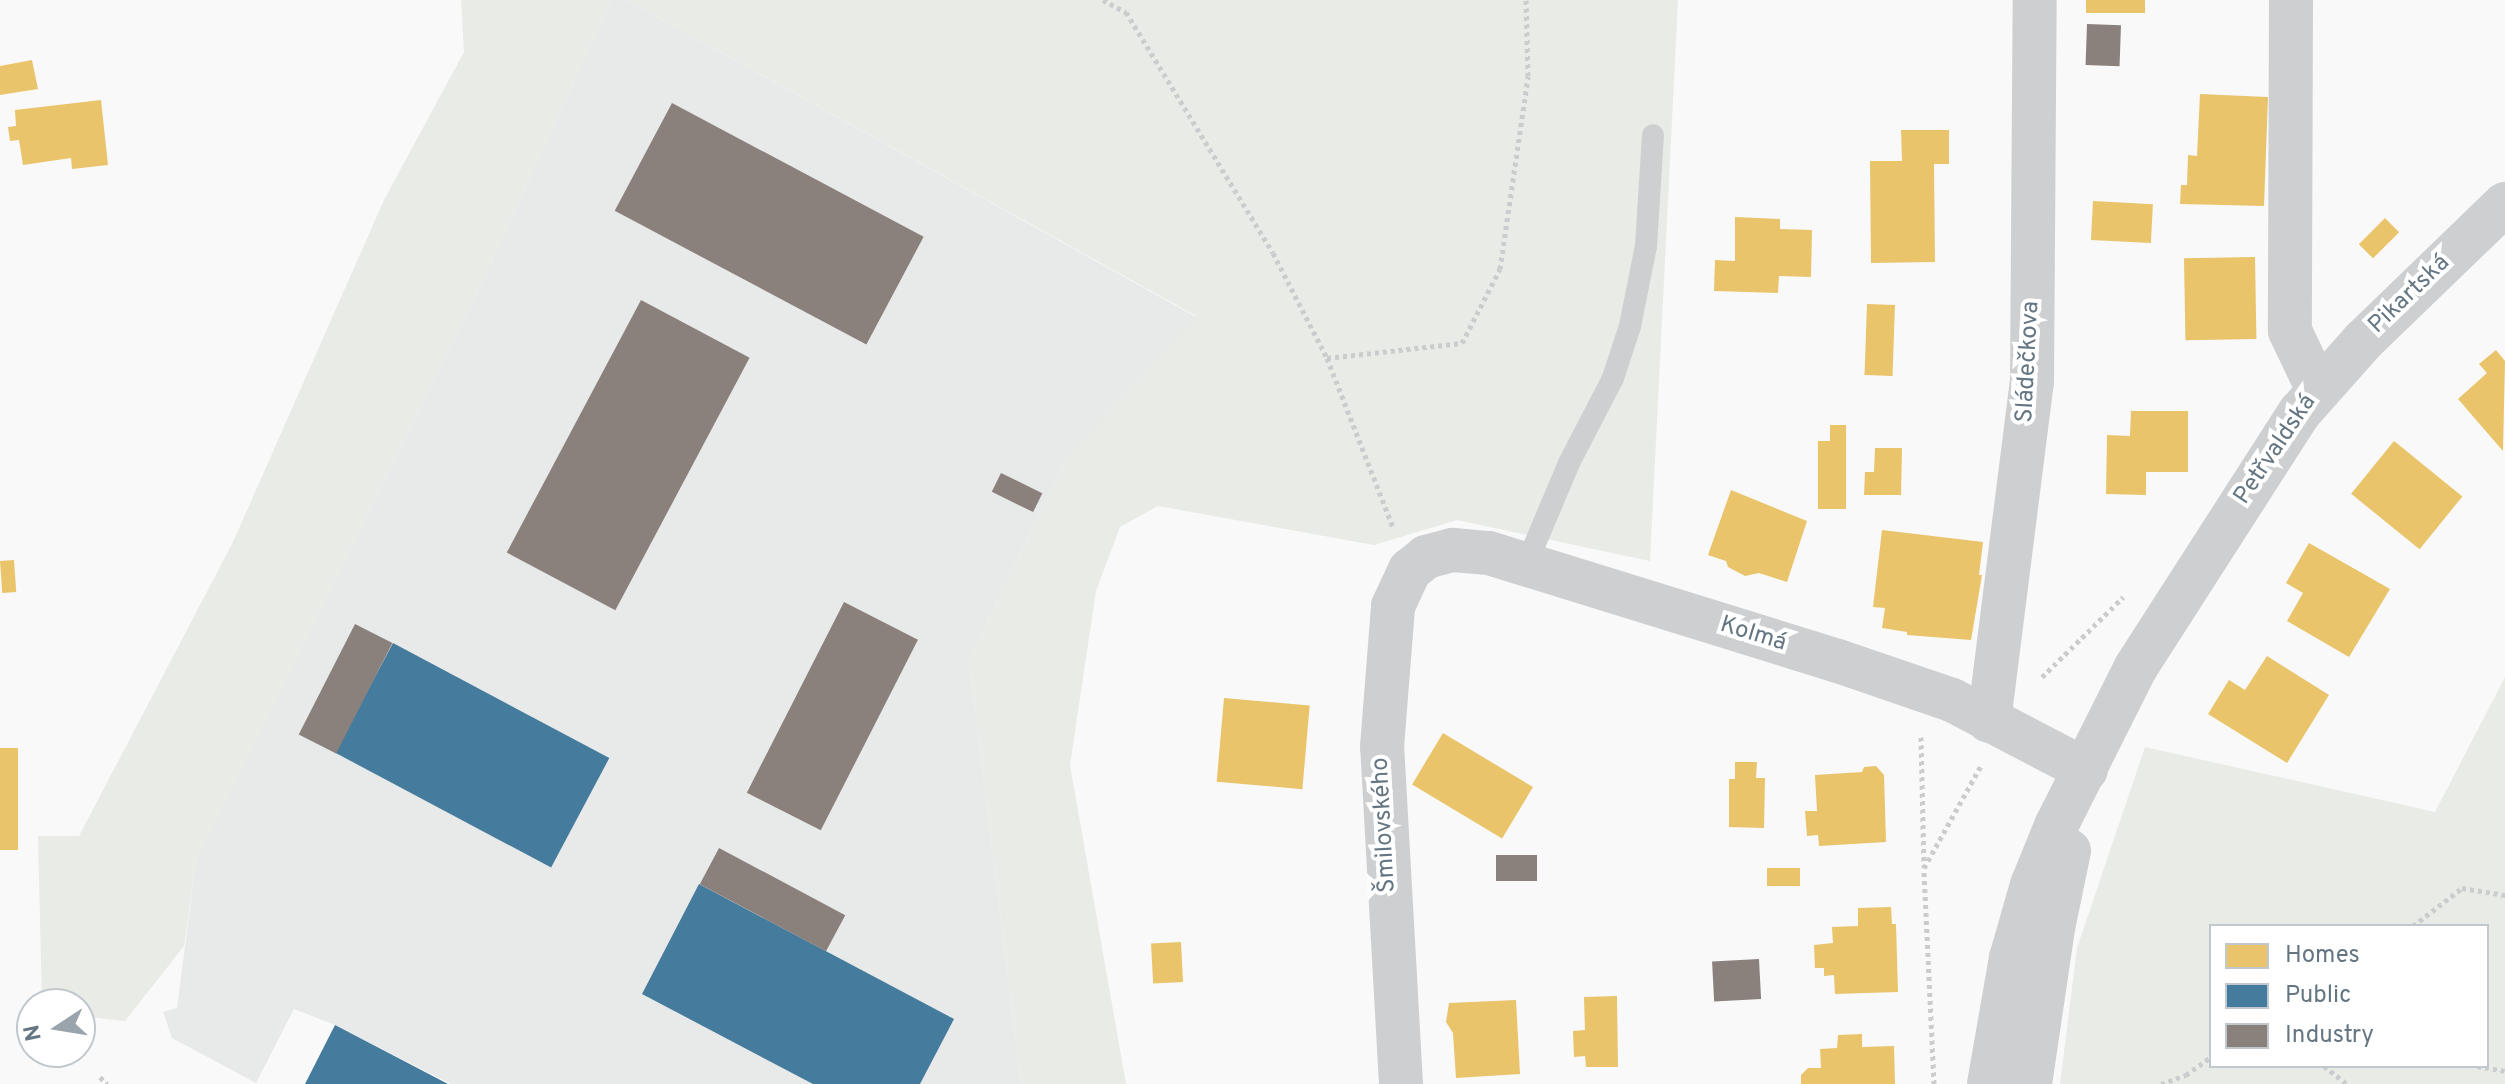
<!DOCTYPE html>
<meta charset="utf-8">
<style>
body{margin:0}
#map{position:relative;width:2505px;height:1084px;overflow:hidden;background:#f9f9f9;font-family:Overpass,sans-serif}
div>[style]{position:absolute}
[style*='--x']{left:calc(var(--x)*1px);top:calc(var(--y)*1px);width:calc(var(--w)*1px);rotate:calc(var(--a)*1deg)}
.built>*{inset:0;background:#e8e9e9}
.green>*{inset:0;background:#e8ebe6}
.homes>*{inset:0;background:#e9c46a;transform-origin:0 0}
.public>*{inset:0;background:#457b9d;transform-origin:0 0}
.industry>*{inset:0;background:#8a817c;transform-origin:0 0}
.path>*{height:5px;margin-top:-2.5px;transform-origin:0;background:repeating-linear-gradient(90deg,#cbcccd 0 4px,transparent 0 8px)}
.service>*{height:22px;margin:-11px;padding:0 11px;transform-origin:11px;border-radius:11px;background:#cecfd0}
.minor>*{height:44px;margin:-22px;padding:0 22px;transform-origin:22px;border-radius:22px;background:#cecfd0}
span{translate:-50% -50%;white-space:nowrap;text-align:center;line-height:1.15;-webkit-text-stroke:8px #fff;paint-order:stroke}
.street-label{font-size:24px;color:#657683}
.legend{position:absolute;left:2209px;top:924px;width:280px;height:144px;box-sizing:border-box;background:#fff;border:2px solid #c1c8cd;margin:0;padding:10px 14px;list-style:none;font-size:24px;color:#657683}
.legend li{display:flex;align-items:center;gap:16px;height:40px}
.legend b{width:40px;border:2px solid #c1c8cd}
.north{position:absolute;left:16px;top:988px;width:80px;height:80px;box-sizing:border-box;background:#fff;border:2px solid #c1c8cd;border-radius:50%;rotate:258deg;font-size:22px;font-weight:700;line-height:32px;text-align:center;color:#657683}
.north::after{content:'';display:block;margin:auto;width:28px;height:36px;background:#99a4ac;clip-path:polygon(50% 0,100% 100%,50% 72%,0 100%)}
</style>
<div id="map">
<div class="built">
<div style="clip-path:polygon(611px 0,627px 0,1196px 317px,1067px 458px,969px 659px,1021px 1084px,451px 1084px,335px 1025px,294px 1009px,256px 1083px,172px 1038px,163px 1012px,177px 1008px,196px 860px,481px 284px)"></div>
</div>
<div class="green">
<div style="clip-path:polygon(461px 0,611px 0,481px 284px,196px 860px,184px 946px,125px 1021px,80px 1016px,80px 1004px,42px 1004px,38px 836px,79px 836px,233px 542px,384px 200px,464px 52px)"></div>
<div style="clip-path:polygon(627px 0,1678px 0,1650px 561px,1457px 520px,1374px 545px,1158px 506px,1120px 527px,1096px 591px,1070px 765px,1126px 1084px,1021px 1084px,969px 659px,1067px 458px,1196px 316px)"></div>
<div style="clip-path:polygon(evenodd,2505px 677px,2505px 1084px,2060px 1084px,2077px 948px,2145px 747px,2435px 812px,2505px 677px,2487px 926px,2487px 1066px,2211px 1066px,2211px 926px,2487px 926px)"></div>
</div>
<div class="homes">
<div style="left:2086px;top:0;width:59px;height:13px"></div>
<div style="clip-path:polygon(32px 60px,38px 89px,0 95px,0 66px)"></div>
<div style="clip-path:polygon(2200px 94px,2268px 97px,2264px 206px,2180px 204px,2181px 185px,2187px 185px,2188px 155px,2197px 156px)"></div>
<div style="clip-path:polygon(101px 100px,108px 165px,72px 169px,71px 158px,23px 165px,19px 140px,10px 141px,8px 127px,16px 126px,15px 110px)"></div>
<div style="clip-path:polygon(1901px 130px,1949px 130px,1949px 164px,1934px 164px,1935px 262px,1871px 263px,1870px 161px,1902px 161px)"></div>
<div style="left:2093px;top:201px;width:60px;height:39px;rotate:3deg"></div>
<div style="clip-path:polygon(1735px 217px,1780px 219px,1780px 229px,1812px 230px,1811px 277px,1779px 276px,1778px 293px,1714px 291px,1715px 260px,1735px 261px)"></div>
<div style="left:2385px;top:218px;width:20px;height:37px;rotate:45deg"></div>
<div style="left:2255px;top:257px;width:82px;height:71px;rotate:89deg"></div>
<div style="left:1867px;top:304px;width:28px;height:71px;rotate:2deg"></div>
<div style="clip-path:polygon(2496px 350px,2505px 361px,2503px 451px,2458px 399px,2487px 373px,2479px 364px)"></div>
<div style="clip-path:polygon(2131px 411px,2188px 411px,2188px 472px,2146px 472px,2146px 495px,2106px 494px,2107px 435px,2130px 436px)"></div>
<div style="clip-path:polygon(1830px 425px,1846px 425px,1846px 509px,1818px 509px,1818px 441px,1830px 441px)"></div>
<div style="left:2394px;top:441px;width:88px;height:68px;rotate:39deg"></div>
<div style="clip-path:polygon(1875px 448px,1902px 448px,1901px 495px,1864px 495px,1865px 472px,1874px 472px)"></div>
<div style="clip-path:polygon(1731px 490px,1807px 521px,1787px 582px,1759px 573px,1745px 576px,1728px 567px,1726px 561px,1708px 555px)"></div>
<div style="clip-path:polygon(1882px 530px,1983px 542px,1979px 575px,1982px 575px,1971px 640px,1907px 635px,1907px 632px,1882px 628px,1885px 608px,1873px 607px)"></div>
<div style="clip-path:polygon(2309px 543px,2390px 589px,2349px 657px,2287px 621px,2303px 593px,2286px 583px)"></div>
<div style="left:14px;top:560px;width:32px;height:14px;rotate:86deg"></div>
<div style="clip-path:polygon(2267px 656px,2329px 695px,2287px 763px,2208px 714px,2229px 680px,2245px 690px)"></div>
<div style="left:1224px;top:698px;width:86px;height:84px;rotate:5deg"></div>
<div style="left:1443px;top:733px;width:105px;height:60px;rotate:31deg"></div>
<div style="left:0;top:748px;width:18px;height:102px"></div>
<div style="clip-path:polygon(1735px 762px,1757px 762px,1756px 778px,1765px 778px,1764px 828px,1729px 827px,1729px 779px,1735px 779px)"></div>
<div style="clip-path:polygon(1876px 766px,1884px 775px,1886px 842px,1819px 846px,1818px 835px,1807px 836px,1805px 811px,1817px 811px,1815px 775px,1862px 772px,1864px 767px)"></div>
<div style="left:1767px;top:868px;width:33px;height:18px"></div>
<div style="clip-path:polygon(1891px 907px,1892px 924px,1896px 924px,1898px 992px,1835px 994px,1834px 975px,1824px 976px,1824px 968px,1815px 968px,1814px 945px,1833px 943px,1832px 927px,1858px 926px,1858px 908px)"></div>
<div style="left:1181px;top:942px;width:40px;height:30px;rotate:87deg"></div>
<div style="clip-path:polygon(1617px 996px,1618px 1067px,1586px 1067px,1585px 1056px,1574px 1057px,1573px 1031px,1585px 1030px,1584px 997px)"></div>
<div style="clip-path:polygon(1516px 1000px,1520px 1074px,1456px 1078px,1453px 1033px,1446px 1022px,1449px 1003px)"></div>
<div style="clip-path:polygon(1862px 1034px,1862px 1047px,1894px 1046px,1895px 1084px,1801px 1084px,1801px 1075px,1808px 1068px,1821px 1068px,1820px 1049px,1837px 1048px,1838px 1035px)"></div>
</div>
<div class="public">
<div style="left:393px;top:643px;width:245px;height:124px;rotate:28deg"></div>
<div style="clip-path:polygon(699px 884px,954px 1019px,920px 1084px,813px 1084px,642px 994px)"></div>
<div style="clip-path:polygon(335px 1025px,448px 1084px,305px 1084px)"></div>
</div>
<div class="industry">
<div style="left:2087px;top:24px;width:34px;height:41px;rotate:2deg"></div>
<div style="left:672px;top:103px;width:285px;height:122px;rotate:28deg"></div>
<div style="left:641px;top:300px;width:123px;height:286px;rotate:28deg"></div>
<div style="left:1001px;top:473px;width:46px;height:21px;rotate:26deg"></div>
<div style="left:844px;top:602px;width:83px;height:214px;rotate:27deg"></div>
<div style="left:355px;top:624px;width:42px;height:124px;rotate:27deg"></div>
<div style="left:719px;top:848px;width:143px;height:41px;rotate:28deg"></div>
<div style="left:1496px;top:855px;width:41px;height:26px"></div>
<div style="left:1759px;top:959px;width:40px;height:47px;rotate:87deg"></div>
</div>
<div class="path">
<div style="--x:1103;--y:0;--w:26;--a:28"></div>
<div style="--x:1126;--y:12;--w:282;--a:58.6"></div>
<div style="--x:1273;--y:253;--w:118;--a:62.8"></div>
<div style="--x:1327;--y:358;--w:181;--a:68.7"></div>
<div style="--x:1327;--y:358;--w:136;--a:-6.3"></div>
<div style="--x:1462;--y:343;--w:83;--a:-62.8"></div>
<div style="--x:1500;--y:269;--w:195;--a:-81.7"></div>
<div style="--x:1528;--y:76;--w:76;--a:-91.5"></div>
<div style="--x:2042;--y:677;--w:114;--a:-44.6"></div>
<div style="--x:1921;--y:737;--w:130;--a:88.7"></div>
<div style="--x:2413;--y:926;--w:62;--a:-37.8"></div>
<div style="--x:2462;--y:888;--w:44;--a:9.2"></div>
<div style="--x:2324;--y:1066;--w:29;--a:38"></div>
<div style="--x:2477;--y:1066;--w:28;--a:10"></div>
<div style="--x:100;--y:1077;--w:10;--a:45"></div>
<div style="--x:1934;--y:1084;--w:216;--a:-92.7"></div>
<div style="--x:1924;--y:868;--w:119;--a:-60.9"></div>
<div style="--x:2161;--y:1084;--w:27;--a:-20"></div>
<div style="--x:2186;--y:1075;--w:31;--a:-36"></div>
</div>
<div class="service">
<div style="--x:1526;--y:565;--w:111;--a:-67.1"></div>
<div style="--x:1569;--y:463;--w:96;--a:-62.6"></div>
<div style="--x:1613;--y:378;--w:55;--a:-71.9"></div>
<div style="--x:1630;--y:326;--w:82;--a:-78.7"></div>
<div style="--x:1646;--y:246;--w:111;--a:-86.4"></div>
</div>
<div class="minor">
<div style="--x:2291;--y:0;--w:331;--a:90.2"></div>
<div style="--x:2290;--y:331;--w:65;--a:64.6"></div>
<div style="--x:1989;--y:721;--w:342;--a:-82.8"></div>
<div style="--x:2032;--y:382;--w:382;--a:-89.6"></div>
<div style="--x:1401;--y:1084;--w:338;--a:-93.2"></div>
<div style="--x:1382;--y:747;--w:141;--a:-85.5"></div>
<div style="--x:1393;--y:606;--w:40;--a:-65"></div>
<div style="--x:1410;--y:570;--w:21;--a:-39"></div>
<div style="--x:1426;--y:557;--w:28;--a:-15"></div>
<div style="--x:1453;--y:550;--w:36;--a:5"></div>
<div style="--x:1489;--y:553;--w:365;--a:17.2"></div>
<div style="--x:1838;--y:661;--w:120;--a:18.9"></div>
<div style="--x:1952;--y:700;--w:151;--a:27.6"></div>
<div style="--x:1989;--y:1084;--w:128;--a:-80.1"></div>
<div style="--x:2011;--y:958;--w:76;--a:-74"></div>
<div style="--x:2032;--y:885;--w:64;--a:-67.9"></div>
<div style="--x:2056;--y:826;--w:178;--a:-63.3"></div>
<div style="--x:2136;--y:667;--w:303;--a:-57.3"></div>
<div style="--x:2300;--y:412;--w:96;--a:-48.4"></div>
<div style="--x:2364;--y:340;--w:196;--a:-44"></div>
<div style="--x:2030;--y:1084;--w:158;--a:-81.6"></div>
<div style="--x:2053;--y:928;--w:79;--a:-78.3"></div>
</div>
<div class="street-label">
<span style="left:2410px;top:295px;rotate:-44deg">Pikartská</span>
<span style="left:2029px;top:362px;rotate:-87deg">Sládečkova</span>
<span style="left:2276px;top:450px;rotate:-56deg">Petřvaldská</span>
<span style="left:1753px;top:635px;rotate:17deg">Kolmá</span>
<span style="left:1385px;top:825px;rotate:-93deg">Šmilovského</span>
</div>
<ul class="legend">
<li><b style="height:22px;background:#e9c46a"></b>Homes</li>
<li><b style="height:22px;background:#457b9d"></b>Public</li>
<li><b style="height:22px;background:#8a817c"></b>Industry</li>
</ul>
<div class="north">N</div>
</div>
